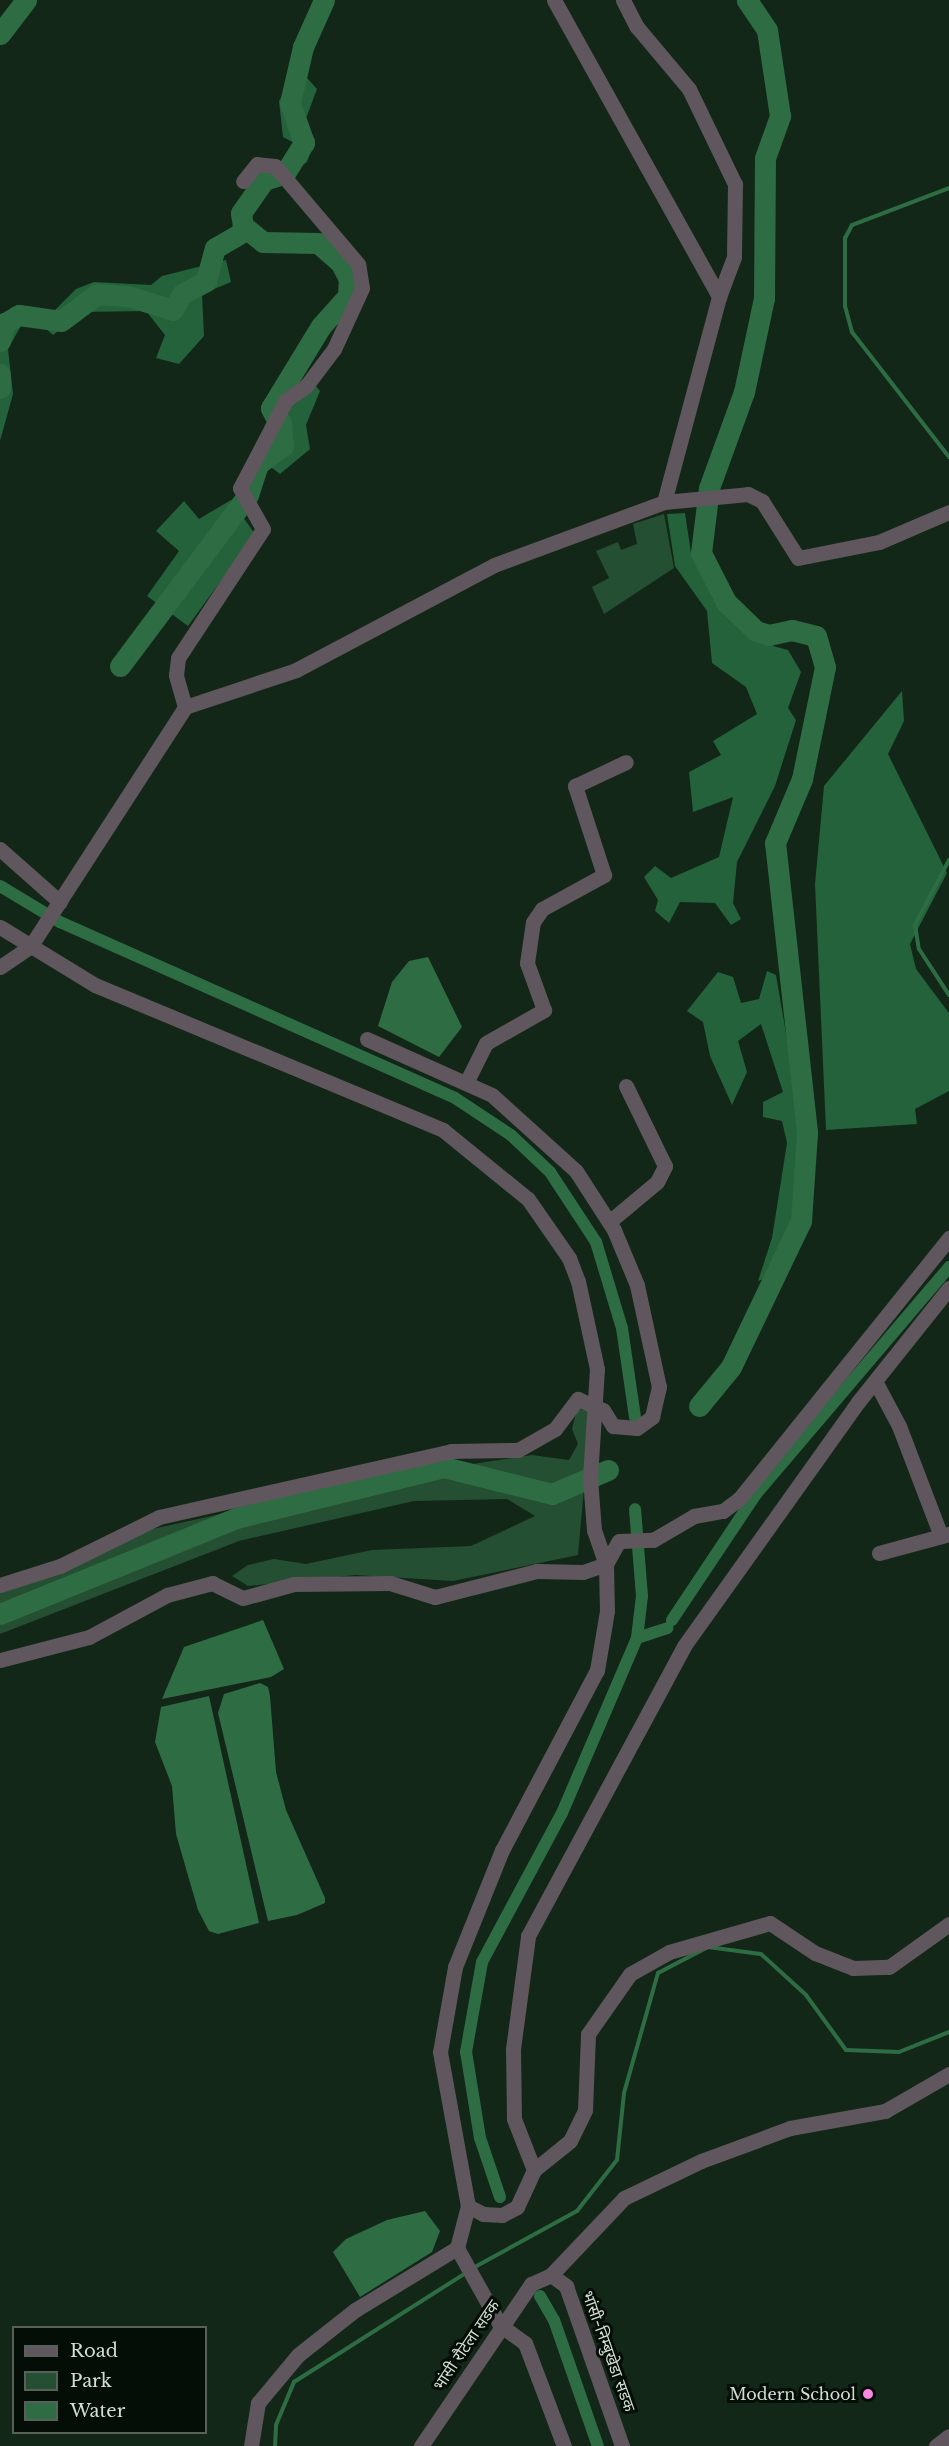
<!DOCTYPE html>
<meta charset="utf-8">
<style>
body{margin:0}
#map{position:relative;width:949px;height:2446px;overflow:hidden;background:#122718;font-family:"Libre Baskerville","Noto Sans Devanagari",serif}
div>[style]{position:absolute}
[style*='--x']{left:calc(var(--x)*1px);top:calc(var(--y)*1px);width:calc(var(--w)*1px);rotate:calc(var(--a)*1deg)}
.green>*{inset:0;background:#244f32}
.forest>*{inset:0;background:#23623a}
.water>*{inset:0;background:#2e6d43}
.stream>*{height:4px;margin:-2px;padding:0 2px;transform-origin:2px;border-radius:2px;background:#2e6d43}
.canal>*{height:12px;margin:-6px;padding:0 6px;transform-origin:6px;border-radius:6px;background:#2e6d43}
.river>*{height:21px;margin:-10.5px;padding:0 10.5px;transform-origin:10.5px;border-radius:10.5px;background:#2e6d43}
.minor>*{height:15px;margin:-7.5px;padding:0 7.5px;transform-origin:7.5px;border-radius:7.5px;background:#60565d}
.dots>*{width:16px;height:16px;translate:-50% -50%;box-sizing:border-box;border:3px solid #050d07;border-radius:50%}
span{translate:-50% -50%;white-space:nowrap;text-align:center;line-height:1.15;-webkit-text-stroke:6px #050d07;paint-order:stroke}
.street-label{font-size:16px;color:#d2ded4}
.poi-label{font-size:16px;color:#d2ded4}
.right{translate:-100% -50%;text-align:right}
.legend{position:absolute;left:12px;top:2326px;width:195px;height:108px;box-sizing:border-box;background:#050d07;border:2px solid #576159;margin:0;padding:8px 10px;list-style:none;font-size:18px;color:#d2ded4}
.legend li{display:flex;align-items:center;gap:12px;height:30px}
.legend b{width:30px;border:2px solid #576159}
</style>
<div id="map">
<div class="green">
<div style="clip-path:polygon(664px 514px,674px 568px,604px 614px,592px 587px,609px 578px,596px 551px,618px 542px,621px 550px,637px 544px,633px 524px)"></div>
<div style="clip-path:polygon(577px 1409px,591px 1410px,578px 1555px,453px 1581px,355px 1575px,248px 1586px,232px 1576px,248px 1565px,274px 1559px,306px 1564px,372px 1550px,471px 1546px,535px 1516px,507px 1499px,414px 1501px,239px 1541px,0 1634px,0 1592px,71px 1569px,148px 1530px,388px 1477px,532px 1455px,569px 1460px,578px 1444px,572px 1429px)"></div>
</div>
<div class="forest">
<div style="clip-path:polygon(299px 69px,317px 89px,305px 121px,315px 140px,307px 162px,292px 173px,282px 164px,296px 144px,283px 137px,279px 101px)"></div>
<div style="clip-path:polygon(226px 260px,231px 282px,202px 294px,204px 336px,179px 364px,156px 358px,165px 335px,146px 311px,82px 312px,53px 335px,37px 321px,22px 324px,8px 349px,13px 394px,0 441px,0 321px,12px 307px,52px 313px,76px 289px,94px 282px,151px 285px,162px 276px)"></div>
<div style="clip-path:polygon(315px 385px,320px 391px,306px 425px,310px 449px,280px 474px,259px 458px,289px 403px)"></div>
<div style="clip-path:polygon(231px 500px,255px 534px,188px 626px,147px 596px,179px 551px,156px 531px,184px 501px,199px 519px)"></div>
<div style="clip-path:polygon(685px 513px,691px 553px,716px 604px,758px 642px,788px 650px,801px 672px,788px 708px,796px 720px,775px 786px,737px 862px,733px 903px,741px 919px,731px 925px,715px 903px,680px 902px,669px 923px,655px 911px,658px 900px,644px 877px,655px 866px,671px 878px,719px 857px,733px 797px,693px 812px,689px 772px,721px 755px,713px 741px,757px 714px,746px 687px,712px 663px,707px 611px,675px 566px,667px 514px)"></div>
<div style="clip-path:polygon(902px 691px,904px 721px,888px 754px,947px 873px,910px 944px,916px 969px,949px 1013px,949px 1091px,915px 1109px,917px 1124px,826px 1130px,815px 884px,824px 786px)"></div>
<div style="clip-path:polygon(767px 971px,776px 975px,812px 1184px,772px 1276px,758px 1281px,772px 1238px,787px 1143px,782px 1121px,763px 1117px,763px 1102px,783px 1092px,761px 1024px,738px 1041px,747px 1072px,732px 1105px,710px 1056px,703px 1022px,687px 1011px,718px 972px,733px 977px,741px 1003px,759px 999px)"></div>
</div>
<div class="water">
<div style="clip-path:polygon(428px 957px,462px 1027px,439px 1057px,378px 1026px,392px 982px,409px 961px)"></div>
<div style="clip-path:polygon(263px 1620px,284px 1669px,271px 1677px,162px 1699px,184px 1647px)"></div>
<div style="clip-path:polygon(260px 1683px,268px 1687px,270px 1696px,276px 1772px,286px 1810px,325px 1898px,325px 1903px,297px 1915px,268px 1921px,218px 1713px,224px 1694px)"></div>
<div style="clip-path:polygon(209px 1696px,259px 1923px,218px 1934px,209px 1931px,198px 1910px,176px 1834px,172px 1786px,155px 1742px,161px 1707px)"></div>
<div style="clip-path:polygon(425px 2211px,440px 2231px,432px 2252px,360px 2297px,333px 2252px,346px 2239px,387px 2220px)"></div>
</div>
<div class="stream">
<div style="--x:949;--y:188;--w:104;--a:159.1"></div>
<div style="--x:852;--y:225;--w:15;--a:118"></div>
<div style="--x:845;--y:238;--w:68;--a:90"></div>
<div style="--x:845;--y:306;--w:27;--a:75"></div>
<div style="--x:852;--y:332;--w:158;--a:52.2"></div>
<div style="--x:949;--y:860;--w:73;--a:117.6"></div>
<div style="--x:915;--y:925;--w:24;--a:81"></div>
<div style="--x:919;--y:949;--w:55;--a:56.9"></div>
<div style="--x:473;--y:2268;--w:119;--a:-28.7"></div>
<div style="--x:577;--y:2211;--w:65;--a:-51.9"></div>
<div style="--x:617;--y:2160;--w:67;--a:-84"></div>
<div style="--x:624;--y:2093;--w:125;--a:-74.2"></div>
<div style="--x:658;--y:1973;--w:56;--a:-27.5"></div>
<div style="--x:708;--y:1947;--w:53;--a:7.5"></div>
<div style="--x:761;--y:1954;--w:61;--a:42.3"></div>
<div style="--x:806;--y:1995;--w:68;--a:54"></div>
<div style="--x:846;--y:2050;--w:53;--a:2.2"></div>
<div style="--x:899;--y:2052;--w:54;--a:-21.8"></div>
<div style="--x:275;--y:2446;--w:21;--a:-87"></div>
<div style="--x:276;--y:2425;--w:47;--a:-67.3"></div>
<div style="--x:294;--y:2382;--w:205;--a:-32.4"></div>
</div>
<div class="canal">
<div style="--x:0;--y:886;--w:70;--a:31"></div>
<div style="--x:60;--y:922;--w:432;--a:24"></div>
<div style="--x:455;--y:1098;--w:67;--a:33.5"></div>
<div style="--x:511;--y:1135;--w:54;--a:43.5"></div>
<div style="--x:550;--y:1172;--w:84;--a:56.7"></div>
<div style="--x:596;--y:1242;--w:90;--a:73.2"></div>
<div style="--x:622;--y:1328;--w:90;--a:81.7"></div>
<div style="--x:672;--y:1620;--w:151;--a:-56.3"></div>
<div style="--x:756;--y:1494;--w:298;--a:-49.6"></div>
<div style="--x:637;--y:1638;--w:32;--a:-18"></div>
<div style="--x:500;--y:2197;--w:62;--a:-108.7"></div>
<div style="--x:480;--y:2138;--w:87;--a:-99.2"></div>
<div style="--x:466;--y:2052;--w:91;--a:-79.9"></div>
<div style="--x:482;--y:1962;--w:169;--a:-61.8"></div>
<div style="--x:562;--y:1813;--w:190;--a:-66.8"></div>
<div style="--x:637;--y:1638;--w:42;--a:-83.2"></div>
<div style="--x:642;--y:1596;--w:87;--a:-94.6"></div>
<div style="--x:540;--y:2296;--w:28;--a:60"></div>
<div style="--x:554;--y:2320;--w:133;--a:70.8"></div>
</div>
<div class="river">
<div style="--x:0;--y:34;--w:43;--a:-52.6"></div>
<div style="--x:0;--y:341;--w:19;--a:-74"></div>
<div style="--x:5;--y:323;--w:16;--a:-30"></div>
<div style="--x:19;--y:315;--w:42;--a:8.1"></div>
<div style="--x:61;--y:321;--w:45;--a:-36.9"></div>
<div style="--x:97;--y:294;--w:31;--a:4"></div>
<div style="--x:128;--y:296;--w:47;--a:17.3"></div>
<div style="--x:173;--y:310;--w:18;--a:-61"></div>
<div style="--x:182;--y:294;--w:27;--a:-28"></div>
<div style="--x:206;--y:281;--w:34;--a:-75"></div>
<div style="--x:215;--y:248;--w:36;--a:-30"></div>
<div style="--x:0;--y:374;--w:14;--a:90"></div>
<div style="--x:275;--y:416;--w:9;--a:-117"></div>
<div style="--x:271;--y:408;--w:96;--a:-58.6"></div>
<div style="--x:321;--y:326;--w:40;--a:-48"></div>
<div style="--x:348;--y:296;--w:17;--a:-87"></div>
<div style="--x:349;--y:279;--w:18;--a:-117"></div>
<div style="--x:341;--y:263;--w:30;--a:-139"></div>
<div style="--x:318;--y:243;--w:55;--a:-179"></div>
<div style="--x:263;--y:242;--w:26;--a:-141"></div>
<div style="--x:243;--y:226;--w:13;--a:-99"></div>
<div style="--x:241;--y:213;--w:40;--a:-55.1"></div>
<div style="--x:264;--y:180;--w:22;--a:-18"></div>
<div style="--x:285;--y:173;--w:36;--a:-58"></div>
<div style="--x:304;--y:143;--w:42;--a:-109.3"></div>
<div style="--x:290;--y:103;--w:57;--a:-76.9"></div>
<div style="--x:303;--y:47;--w:51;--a:-65.9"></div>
<div style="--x:120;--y:666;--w:214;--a:-53.2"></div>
<div style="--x:248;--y:495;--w:33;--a:-72"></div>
<div style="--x:258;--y:464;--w:31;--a:-36"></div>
<div style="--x:283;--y:446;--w:24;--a:-95"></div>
<div style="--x:699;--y:1406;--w:50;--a:-50.6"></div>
<div style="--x:731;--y:1367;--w:162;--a:-64.4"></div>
<div style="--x:801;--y:1221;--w:89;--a:-86.1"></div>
<div style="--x:807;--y:1132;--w:291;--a:-96.3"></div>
<div style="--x:775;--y:843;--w:69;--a:-67.1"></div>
<div style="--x:802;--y:779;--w:114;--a:-78.4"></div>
<div style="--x:825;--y:667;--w:32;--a:-106"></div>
<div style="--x:816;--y:636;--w:25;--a:-166"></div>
<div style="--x:792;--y:630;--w:24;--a:168"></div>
<div style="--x:769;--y:635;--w:14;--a:-163"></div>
<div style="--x:756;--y:631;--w:42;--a:-136"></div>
<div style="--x:726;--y:602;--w:55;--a:-117"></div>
<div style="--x:701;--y:553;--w:65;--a:-83"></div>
<div style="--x:709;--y:488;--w:102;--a:-70"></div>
<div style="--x:744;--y:392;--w:96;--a:-78"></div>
<div style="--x:764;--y:298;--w:140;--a:-89.6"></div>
<div style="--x:765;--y:158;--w:45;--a:-70.3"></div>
<div style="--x:780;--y:116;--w:87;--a:-98.6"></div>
<div style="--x:767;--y:30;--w:36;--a:-124"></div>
<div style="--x:0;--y:1614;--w:255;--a:-22.1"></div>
<div style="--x:236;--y:1518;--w:214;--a:-13.8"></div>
<div style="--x:444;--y:1467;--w:111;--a:14"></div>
<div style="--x:552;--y:1494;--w:61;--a:-23.2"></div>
</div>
<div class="minor">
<div style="--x:554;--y:0;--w:340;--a:60.9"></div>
<div style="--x:719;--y:297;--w:212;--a:105"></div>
<div style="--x:623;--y:0;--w:30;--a:63"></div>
<div style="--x:637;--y:27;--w:81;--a:50"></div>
<div style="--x:689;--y:89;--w:106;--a:64.2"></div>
<div style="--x:735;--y:184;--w:73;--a:90.8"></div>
<div style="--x:734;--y:257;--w:43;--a:110.6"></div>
<div style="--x:185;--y:707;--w:33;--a:-106"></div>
<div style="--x:176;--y:675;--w:17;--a:-83"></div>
<div style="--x:178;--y:658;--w:154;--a:-56.6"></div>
<div style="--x:263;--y:529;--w:47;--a:-119.3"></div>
<div style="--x:240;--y:488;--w:99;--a:-62.4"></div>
<div style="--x:286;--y:400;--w:24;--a:-35"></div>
<div style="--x:306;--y:386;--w:46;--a:-52.9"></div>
<div style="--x:334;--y:349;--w:67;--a:-65.3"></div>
<div style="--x:362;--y:288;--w:24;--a:-99"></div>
<div style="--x:358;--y:264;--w:128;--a:-130.3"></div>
<div style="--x:275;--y:166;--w:18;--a:-174"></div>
<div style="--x:257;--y:164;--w:22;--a:129"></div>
<div style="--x:0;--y:849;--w:80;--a:41.5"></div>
<div style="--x:0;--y:927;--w:111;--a:31.4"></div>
<div style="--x:95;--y:985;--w:377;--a:22.6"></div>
<div style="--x:443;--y:1130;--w:109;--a:39.1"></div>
<div style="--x:528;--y:1199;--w:72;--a:55.2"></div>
<div style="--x:569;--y:1258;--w:25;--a:69"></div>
<div style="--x:578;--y:1281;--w:90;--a:77.8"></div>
<div style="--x:597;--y:1369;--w:109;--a:93.7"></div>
<div style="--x:590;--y:1478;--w:52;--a:85.6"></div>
<div style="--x:594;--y:1530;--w:36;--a:71"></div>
<div style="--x:606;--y:1564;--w:47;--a:88.8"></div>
<div style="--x:607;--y:1611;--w:60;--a:99.6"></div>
<div style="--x:597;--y:1670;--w:204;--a:117.8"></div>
<div style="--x:502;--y:1850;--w:126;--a:111.9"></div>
<div style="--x:455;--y:1967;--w:86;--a:100"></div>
<div style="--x:440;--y:2052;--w:157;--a:79.7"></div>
<div style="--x:468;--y:2206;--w:43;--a:104.7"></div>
<div style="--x:457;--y:2248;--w:88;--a:60.8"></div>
<div style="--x:500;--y:2325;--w:31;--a:36"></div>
<div style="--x:525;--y:2343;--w:110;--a:69.3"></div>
<div style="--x:0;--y:967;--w:36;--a:-34"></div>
<div style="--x:30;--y:947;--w:286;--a:-57.1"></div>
<div style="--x:185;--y:707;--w:117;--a:-18.4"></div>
<div style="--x:296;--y:670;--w:224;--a:-27.9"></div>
<div style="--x:494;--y:565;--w:181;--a:-20.3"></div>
<div style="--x:664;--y:502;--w:84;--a:-5.4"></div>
<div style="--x:748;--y:494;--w:16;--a:27"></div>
<div style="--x:762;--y:501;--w:67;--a:57.7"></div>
<div style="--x:798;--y:558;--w:83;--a:-11.2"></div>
<div style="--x:879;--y:542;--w:76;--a:-23.2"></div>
<div style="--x:467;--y:1081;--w:42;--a:-63.4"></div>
<div style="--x:486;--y:1043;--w:67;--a:-29.6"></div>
<div style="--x:544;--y:1010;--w:50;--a:-109.9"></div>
<div style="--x:527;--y:963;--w:41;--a:-81.7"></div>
<div style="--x:533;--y:922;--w:16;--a:-55"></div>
<div style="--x:542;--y:909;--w:71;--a:-28.7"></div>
<div style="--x:604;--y:875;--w:94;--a:-108"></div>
<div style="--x:575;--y:786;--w:56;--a:-25.2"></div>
<div style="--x:609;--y:1222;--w:62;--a:-39.8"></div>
<div style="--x:657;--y:1182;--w:18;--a:-63"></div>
<div style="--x:665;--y:1166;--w:89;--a:-116"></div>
<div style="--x:875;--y:1381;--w:51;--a:61.9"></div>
<div style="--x:899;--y:1426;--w:118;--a:69.1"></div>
<div style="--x:879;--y:1553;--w:73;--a:-15.2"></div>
<div style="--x:0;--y:1585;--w:63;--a:-17.6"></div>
<div style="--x:60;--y:1566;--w:110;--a:-26.3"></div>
<div style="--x:159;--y:1517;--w:299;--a:-12.7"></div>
<div style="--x:451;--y:1451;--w:67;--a:-0.9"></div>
<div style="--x:518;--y:1450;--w:43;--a:-29.6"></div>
<div style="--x:555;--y:1429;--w:38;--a:-53"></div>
<div style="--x:578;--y:1399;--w:27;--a:24"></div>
<div style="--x:603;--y:1410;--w:19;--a:58"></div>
<div style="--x:613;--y:1426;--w:24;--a:5"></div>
<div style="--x:637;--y:1428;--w:19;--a:-36"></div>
<div style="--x:652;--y:1417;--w:31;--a:-77"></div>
<div style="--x:659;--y:1387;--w:104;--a:-102.2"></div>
<div style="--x:637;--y:1285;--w:60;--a:-112.7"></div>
<div style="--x:614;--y:1230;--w:70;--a:-122.8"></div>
<div style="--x:576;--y:1171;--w:113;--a:-137.9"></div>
<div style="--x:492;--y:1095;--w:137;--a:-155.9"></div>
<div style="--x:0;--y:1660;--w:92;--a:-14.5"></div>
<div style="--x:89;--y:1637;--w:89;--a:-28.3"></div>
<div style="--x:167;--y:1595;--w:47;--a:-14.9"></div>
<div style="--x:212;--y:1583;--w:34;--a:26"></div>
<div style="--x:243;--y:1598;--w:53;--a:-15.4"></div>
<div style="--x:294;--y:1584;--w:96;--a:-0.6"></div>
<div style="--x:390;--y:1583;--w:47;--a:17.3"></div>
<div style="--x:435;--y:1597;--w:105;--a:-14.3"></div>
<div style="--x:537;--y:1571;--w:46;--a:1.2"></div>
<div style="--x:583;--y:1572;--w:24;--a:-19"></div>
<div style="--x:606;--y:1564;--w:26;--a:-61"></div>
<div style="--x:619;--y:1541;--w:34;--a:-2"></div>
<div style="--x:653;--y:1540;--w:48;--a:-30.3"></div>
<div style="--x:694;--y:1516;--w:29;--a:-10"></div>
<div style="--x:723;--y:1511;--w:21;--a:-37"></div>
<div style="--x:740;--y:1498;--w:334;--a:-51.2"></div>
<div style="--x:534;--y:2170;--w:55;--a:-111.4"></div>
<div style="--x:514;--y:2119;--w:70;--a:-90.8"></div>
<div style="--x:513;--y:2049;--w:114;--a:-82.4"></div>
<div style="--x:528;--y:1936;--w:329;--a:-61.7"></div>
<div style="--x:684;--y:1646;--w:300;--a:-54.5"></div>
<div style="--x:858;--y:1402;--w:146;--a:-51.4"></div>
<div style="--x:468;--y:2206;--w:17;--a:28"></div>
<div style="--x:483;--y:2214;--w:19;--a:3"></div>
<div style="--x:502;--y:2215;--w:17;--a:-28"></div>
<div style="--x:517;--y:2207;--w:41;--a:-65.3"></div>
<div style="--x:534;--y:2170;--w:46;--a:-38.9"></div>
<div style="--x:570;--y:2141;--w:34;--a:-64"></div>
<div style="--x:585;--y:2110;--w:76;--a:-87.7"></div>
<div style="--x:588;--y:2034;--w:73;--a:-55"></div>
<div style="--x:630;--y:1974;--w:45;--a:-29.4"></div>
<div style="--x:669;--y:1952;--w:105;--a:-16"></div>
<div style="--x:770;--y:1923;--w:54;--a:33.7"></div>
<div style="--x:815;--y:1953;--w:41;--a:21.5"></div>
<div style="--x:853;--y:1968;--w:36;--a:-2"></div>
<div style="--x:889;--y:1967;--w:74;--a:-35.6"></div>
<div style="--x:551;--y:2275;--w:19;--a:36"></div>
<div style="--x:566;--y:2286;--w:170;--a:70.7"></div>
<div style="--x:251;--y:2446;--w:44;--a:-80.8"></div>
<div style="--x:258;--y:2403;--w:62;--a:-50.2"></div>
<div style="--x:298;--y:2355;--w:73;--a:-38.3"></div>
<div style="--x:355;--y:2310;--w:119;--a:-31.3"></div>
<div style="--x:421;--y:2446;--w:196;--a:-55.8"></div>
<div style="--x:531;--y:2284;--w:22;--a:-24"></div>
<div style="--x:551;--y:2275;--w:106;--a:-46.5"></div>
<div style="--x:624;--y:2198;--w:85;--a:-25.7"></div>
<div style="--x:701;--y:2161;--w:95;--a:-20.3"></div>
<div style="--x:790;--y:2128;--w:97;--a:-10.1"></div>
<div style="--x:885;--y:2111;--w:74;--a:-30"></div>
<div style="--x:936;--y:2446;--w:16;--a:-38"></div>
</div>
<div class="dots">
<div style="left:868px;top:2394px;background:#fd86e3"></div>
</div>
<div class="street-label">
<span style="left:466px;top:2345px;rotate:-56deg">भांसी रौटेला सडक</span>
<span style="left:609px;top:2351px;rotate:70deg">भांसी-निम्बुखेडा सडक</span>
</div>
<div class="poi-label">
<span class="right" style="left:856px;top:2394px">Modern School</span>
</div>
<ul class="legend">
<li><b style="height:8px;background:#60565d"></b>Road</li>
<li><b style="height:16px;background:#244f32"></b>Park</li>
<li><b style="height:16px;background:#2e6d43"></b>Water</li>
</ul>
</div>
